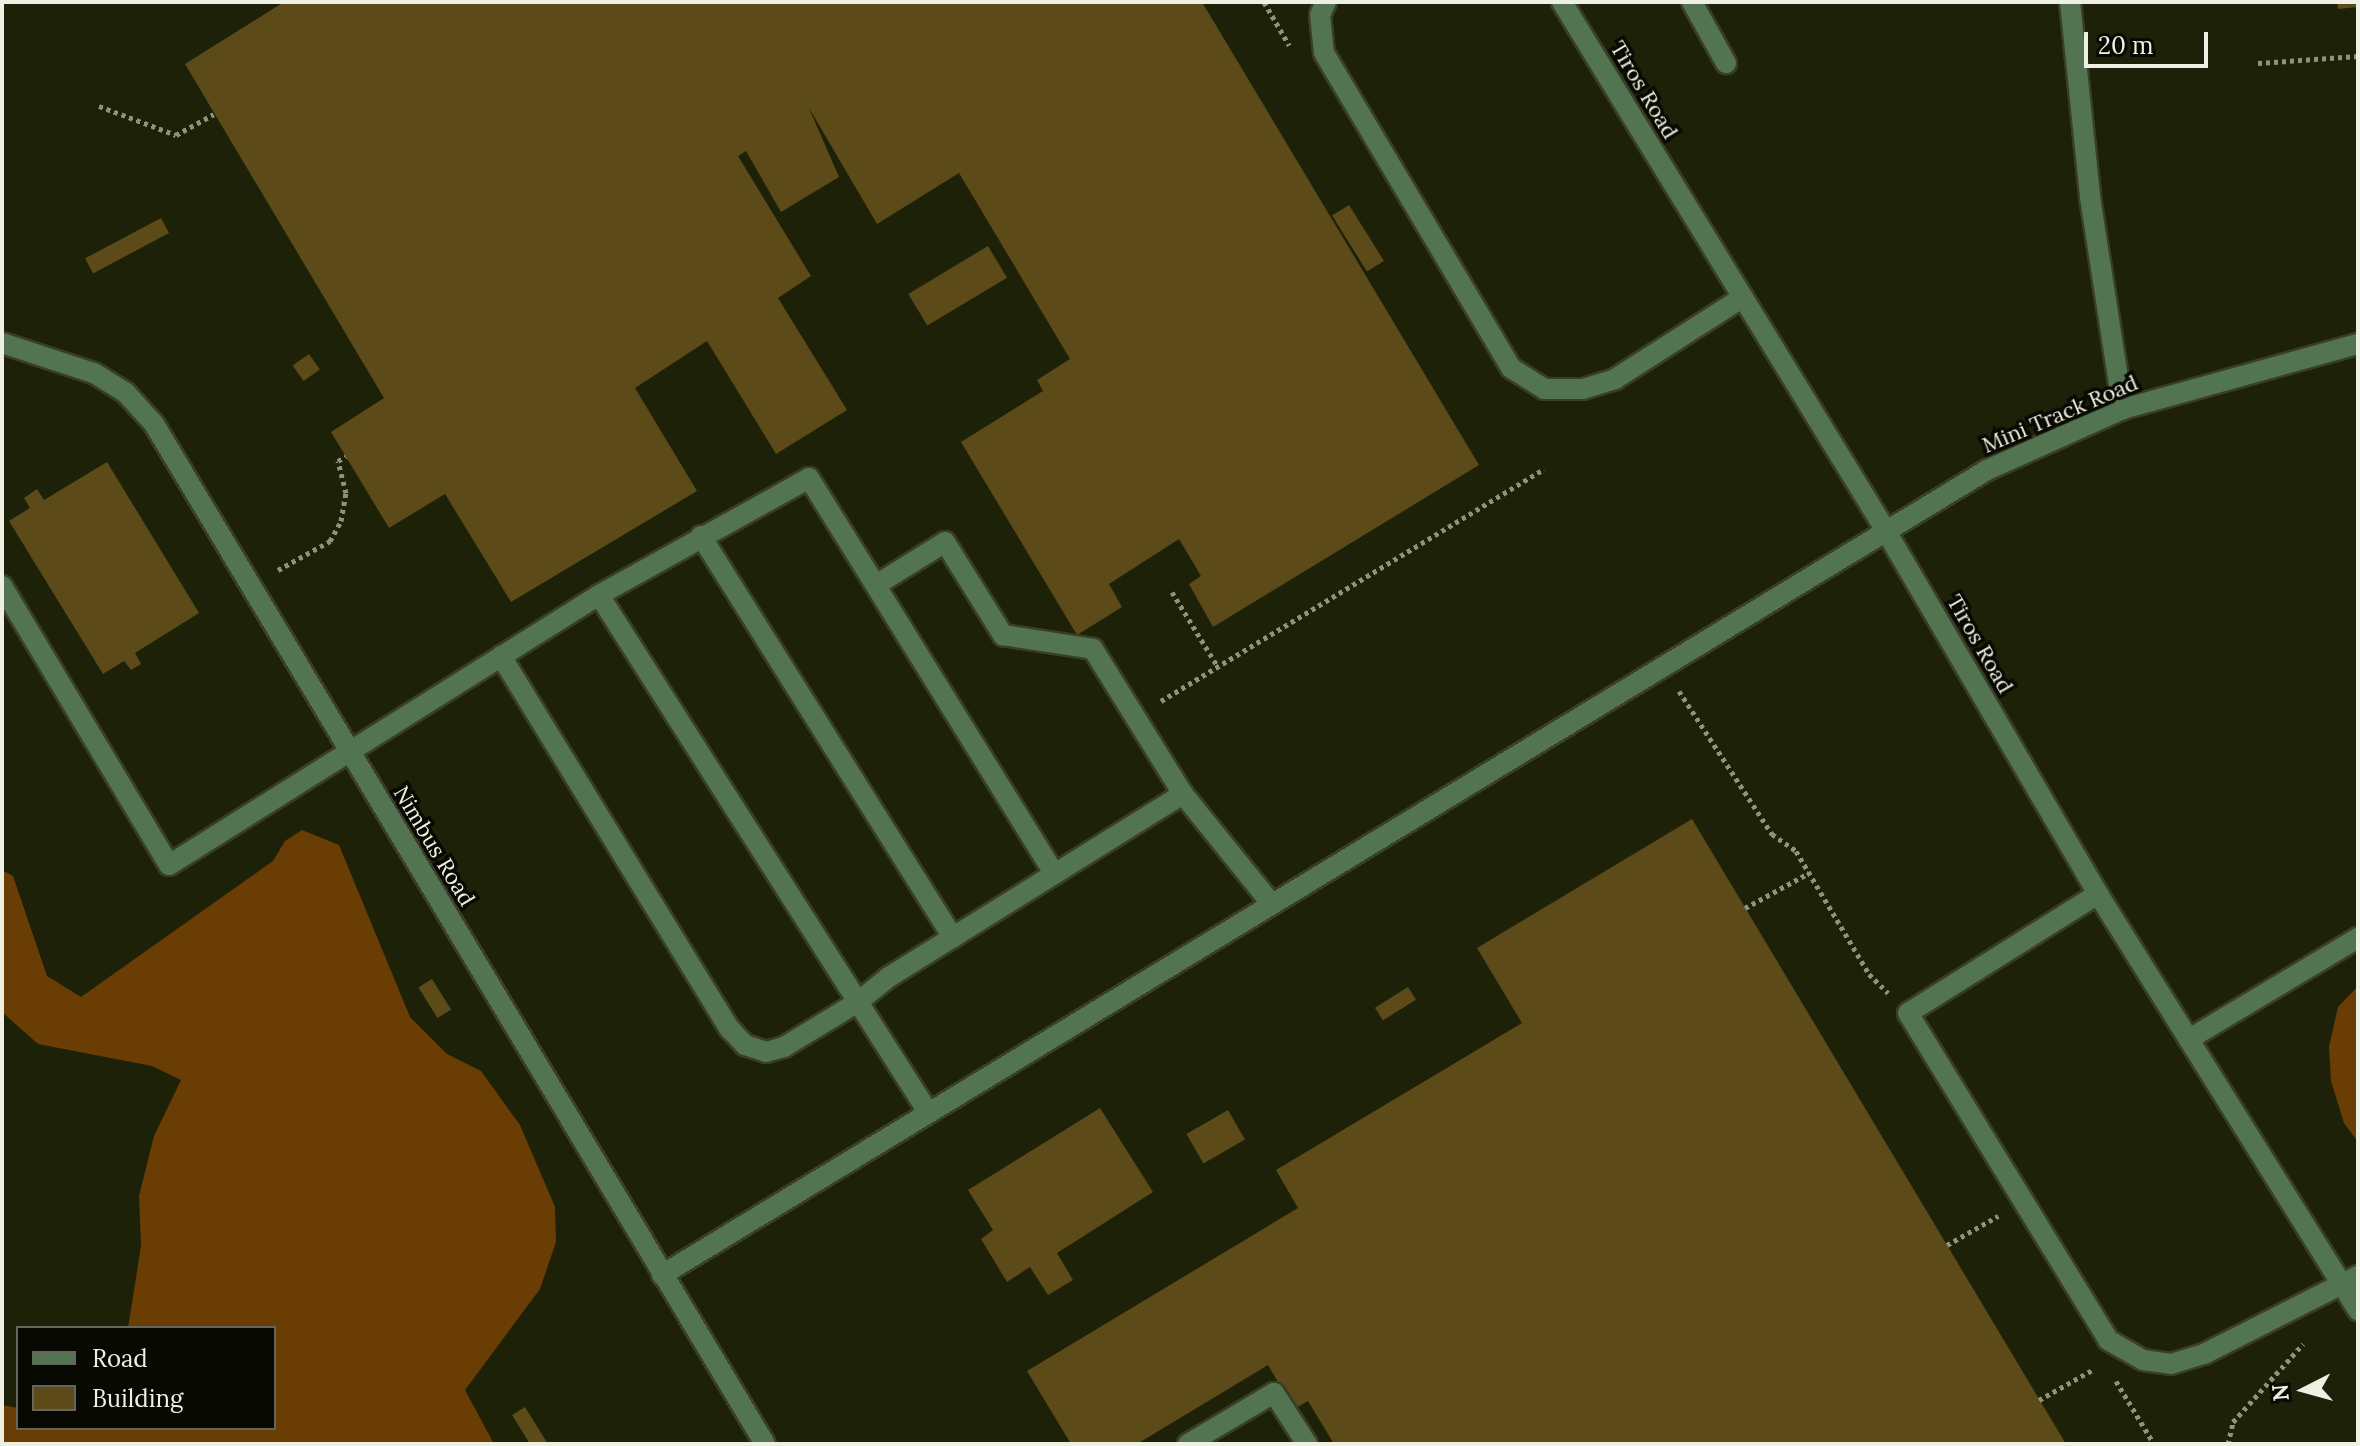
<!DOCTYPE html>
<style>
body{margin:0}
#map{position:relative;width:2360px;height:1446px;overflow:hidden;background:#1d2107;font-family:Lora,serif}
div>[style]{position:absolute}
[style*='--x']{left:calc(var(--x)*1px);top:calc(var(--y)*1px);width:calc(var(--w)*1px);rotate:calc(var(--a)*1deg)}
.forest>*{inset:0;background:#6a3d05}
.building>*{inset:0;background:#5c4b19;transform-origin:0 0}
.path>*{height:5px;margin-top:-2.5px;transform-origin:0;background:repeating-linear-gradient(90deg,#8f927d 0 4px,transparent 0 8px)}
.roads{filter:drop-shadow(2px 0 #3a3e26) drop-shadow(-2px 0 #3a3e26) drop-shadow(0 2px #3a3e26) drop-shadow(0 -2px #3a3e26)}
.minor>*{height:20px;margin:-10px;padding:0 10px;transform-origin:10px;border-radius:10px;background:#537451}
span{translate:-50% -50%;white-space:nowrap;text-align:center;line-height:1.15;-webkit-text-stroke:7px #080902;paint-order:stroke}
.street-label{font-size:22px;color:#eef1e1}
.frame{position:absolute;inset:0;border:4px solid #eef1e1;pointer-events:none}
.legend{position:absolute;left:16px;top:1326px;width:260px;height:104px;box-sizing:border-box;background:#080902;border:2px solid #64665b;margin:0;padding:10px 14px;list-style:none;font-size:24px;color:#eef1e1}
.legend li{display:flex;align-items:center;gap:16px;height:40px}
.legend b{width:40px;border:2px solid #64665b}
.north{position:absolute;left:2264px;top:1350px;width:80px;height:80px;-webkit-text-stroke:6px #080902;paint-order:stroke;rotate:264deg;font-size:22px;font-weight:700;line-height:32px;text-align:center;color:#eef1e1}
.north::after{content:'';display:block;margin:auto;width:28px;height:36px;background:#eef1e1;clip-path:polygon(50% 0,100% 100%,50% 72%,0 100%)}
.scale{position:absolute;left:2084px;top:32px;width:124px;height:36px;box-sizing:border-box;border:4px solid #eef1e1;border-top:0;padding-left:10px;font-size:24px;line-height:28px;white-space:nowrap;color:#eef1e1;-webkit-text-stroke:6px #080902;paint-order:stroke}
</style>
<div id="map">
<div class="forest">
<div style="clip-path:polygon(302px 830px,339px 845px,410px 1017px,447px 1054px,481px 1071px,520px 1125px,555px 1207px,556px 1242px,540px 1289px,465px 1390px,494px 1444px,2px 1444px,2px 1405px,18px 1408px,18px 1428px,274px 1428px,274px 1328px,128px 1328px,141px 1246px,139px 1196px,154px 1136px,181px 1080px,152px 1066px,38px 1044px,2px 1012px,2px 870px,13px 876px,47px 976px,81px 997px,273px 861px,285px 841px)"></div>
<div style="clip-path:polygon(2358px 986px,2358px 1142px,2344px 1123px,2331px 1081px,2329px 1047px,2338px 1007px)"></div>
</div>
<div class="building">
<div style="clip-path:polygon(284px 2px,1202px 2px,1479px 465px,1213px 627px,1189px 584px,1201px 576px,1179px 539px,1109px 584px,1122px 607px,1077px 635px,961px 442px,1043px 391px,1037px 380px,1070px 359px,959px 173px,877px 224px,809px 108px,839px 177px,781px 212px,746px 151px,738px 156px,811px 276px,778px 298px,847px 410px,776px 454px,707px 341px,635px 388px,697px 491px,511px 602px,445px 494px,389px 528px,331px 432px,384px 398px,185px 64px)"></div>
<div style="clip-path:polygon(2337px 2px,2358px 2px,2358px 7px,2338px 9px)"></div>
<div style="left:1349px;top:205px;width:66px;height:20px;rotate:58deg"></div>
<div style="left:161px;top:218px;width:17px;height:86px;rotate:62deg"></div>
<div style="left:988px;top:246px;width:37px;height:93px;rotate:59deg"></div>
<div style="left:309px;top:354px;width:19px;height:20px;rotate:55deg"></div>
<div style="clip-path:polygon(107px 462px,199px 613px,135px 653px,141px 664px,131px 670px,124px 661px,103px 674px,9px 521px,30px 508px,24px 498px,37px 489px,44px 500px)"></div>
<div style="clip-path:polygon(1692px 819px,2066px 1444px,1334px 1444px,1308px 1401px,1294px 1409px,1268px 1365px,1137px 1444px,1071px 1444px,1027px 1371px,1298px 1208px,1276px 1170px,1522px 1023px,1477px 948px)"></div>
<div style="left:432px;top:979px;width:36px;height:16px;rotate:58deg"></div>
<div style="left:1408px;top:987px;width:15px;height:39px;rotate:58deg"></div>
<div style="clip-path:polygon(1100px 1108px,1153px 1192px,1057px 1253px,1073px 1280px,1048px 1295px,1030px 1267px,1007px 1282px,981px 1239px,993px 1230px,968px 1190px)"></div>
<div style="left:1228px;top:1110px;width:34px;height:48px;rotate:60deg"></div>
<div style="clip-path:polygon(525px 1407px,548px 1444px,530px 1444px,512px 1415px)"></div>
</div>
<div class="path">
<div style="--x:1264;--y:2;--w:50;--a:59.8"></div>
<div style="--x:2258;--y:63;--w:100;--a:-4"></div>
<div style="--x:99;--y:106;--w:82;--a:20.6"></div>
<div style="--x:176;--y:135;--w:43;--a:-28.9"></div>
<div style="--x:278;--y:570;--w:60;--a:-29.1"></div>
<div style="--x:330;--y:541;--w:23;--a:-61"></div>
<div style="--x:341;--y:521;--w:28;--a:-80"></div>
<div style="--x:346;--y:493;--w:33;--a:-104"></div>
<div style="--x:338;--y:461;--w:9;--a:-32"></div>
<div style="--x:1172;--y:592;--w:88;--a:58.5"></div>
<div style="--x:1679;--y:691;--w:171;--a:57"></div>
<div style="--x:1772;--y:834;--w:29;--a:35"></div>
<div style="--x:1796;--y:851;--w:143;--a:59.3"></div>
<div style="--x:1869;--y:974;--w:27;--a:45"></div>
<div style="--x:1161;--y:701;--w:448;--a:-31.2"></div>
<div style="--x:1745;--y:908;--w:73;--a:-28.7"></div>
<div style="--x:1947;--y:1245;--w:59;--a:-29.6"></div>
<div style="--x:2116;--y:1381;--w:74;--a:58.9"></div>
<div style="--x:2039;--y:1400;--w:63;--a:-29.4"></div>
<div style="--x:2228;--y:1444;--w:23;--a:-77"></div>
<div style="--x:2233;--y:1422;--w:105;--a:-48.1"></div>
</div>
<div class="roads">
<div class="minor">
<div style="--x:1326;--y:2;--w:14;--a:115"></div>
<div style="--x:1320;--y:15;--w:38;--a:84"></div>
<div style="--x:1324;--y:53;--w:366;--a:59.3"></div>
<div style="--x:1511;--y:368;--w:39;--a:32"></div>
<div style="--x:1544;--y:389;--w:39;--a:0"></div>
<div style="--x:1583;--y:389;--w:34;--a:-17"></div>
<div style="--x:1615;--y:379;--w:152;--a:-32.6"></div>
<div style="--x:1562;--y:2;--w:620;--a:58.51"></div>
<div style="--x:1886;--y:531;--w:420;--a:59.7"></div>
<div style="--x:2098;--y:894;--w:491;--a:58"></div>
<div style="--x:1692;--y:2;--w:70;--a:60.9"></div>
<div style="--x:2070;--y:2;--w:196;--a:84.1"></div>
<div style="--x:2090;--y:197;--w:215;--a:81.2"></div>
<div style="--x:2;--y:343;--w:97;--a:18.1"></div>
<div style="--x:94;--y:373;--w:36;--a:32"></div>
<div style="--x:125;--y:392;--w:43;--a:47.8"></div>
<div style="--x:154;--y:424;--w:1189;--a:59.08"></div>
<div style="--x:701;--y:536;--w:474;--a:57.9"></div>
<div style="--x:876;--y:585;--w:81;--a:-31.9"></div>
<div style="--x:945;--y:542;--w:110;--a:58.1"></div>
<div style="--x:1003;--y:635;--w:91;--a:8.8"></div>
<div style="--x:1093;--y:649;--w:171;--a:58.2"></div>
<div style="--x:1183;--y:794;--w:139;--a:51.1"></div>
<div style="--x:2;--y:586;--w:325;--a:59.1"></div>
<div style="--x:169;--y:865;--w:508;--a:-32.12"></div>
<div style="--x:599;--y:595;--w:240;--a:-29.1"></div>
<div style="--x:809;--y:478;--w:466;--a:58.2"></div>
<div style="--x:599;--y:595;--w:613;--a:57.53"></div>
<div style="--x:501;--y:656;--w:438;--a:58.5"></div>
<div style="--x:730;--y:1029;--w:22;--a:47"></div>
<div style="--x:745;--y:1045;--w:22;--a:18"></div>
<div style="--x:766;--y:1052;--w:19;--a:-16"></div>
<div style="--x:784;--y:1047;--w:87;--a:-31.3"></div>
<div style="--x:858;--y:1002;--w:40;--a:-39"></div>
<div style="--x:889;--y:977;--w:346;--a:-31.9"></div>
<div style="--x:2098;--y:894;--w:224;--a:147.9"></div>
<div style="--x:1908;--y:1013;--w:383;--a:58.5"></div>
<div style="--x:2108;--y:1340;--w:40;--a:29.7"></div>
<div style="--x:2143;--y:1360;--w:28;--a:8"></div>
<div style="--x:2171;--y:1364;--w:34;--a:-17"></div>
<div style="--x:2204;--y:1354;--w:173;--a:-26.9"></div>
<div style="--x:2189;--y:1039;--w:197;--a:-30.9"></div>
<div style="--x:662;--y:1275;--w:1550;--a:-31.28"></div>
<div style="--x:1987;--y:470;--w:149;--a:-24.2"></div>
<div style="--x:2123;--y:409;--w:244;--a:-15.5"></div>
<div style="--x:1188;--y:1444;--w:100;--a:-30.7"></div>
<div style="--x:1274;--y:1393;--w:61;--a:57.1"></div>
</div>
</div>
<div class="street-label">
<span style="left:1644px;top:90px;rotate:59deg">Tiros Road</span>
<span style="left:2060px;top:414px;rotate:-23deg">Mini Track Road</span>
<span style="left:1980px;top:644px;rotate:60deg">Tiros Road</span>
<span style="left:434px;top:846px;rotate:59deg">Nimbus Road</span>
</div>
<div class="frame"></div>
<ul class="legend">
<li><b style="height:10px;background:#537451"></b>Road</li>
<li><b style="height:22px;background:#5c4b19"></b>Building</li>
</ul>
<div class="north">N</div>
<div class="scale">20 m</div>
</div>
